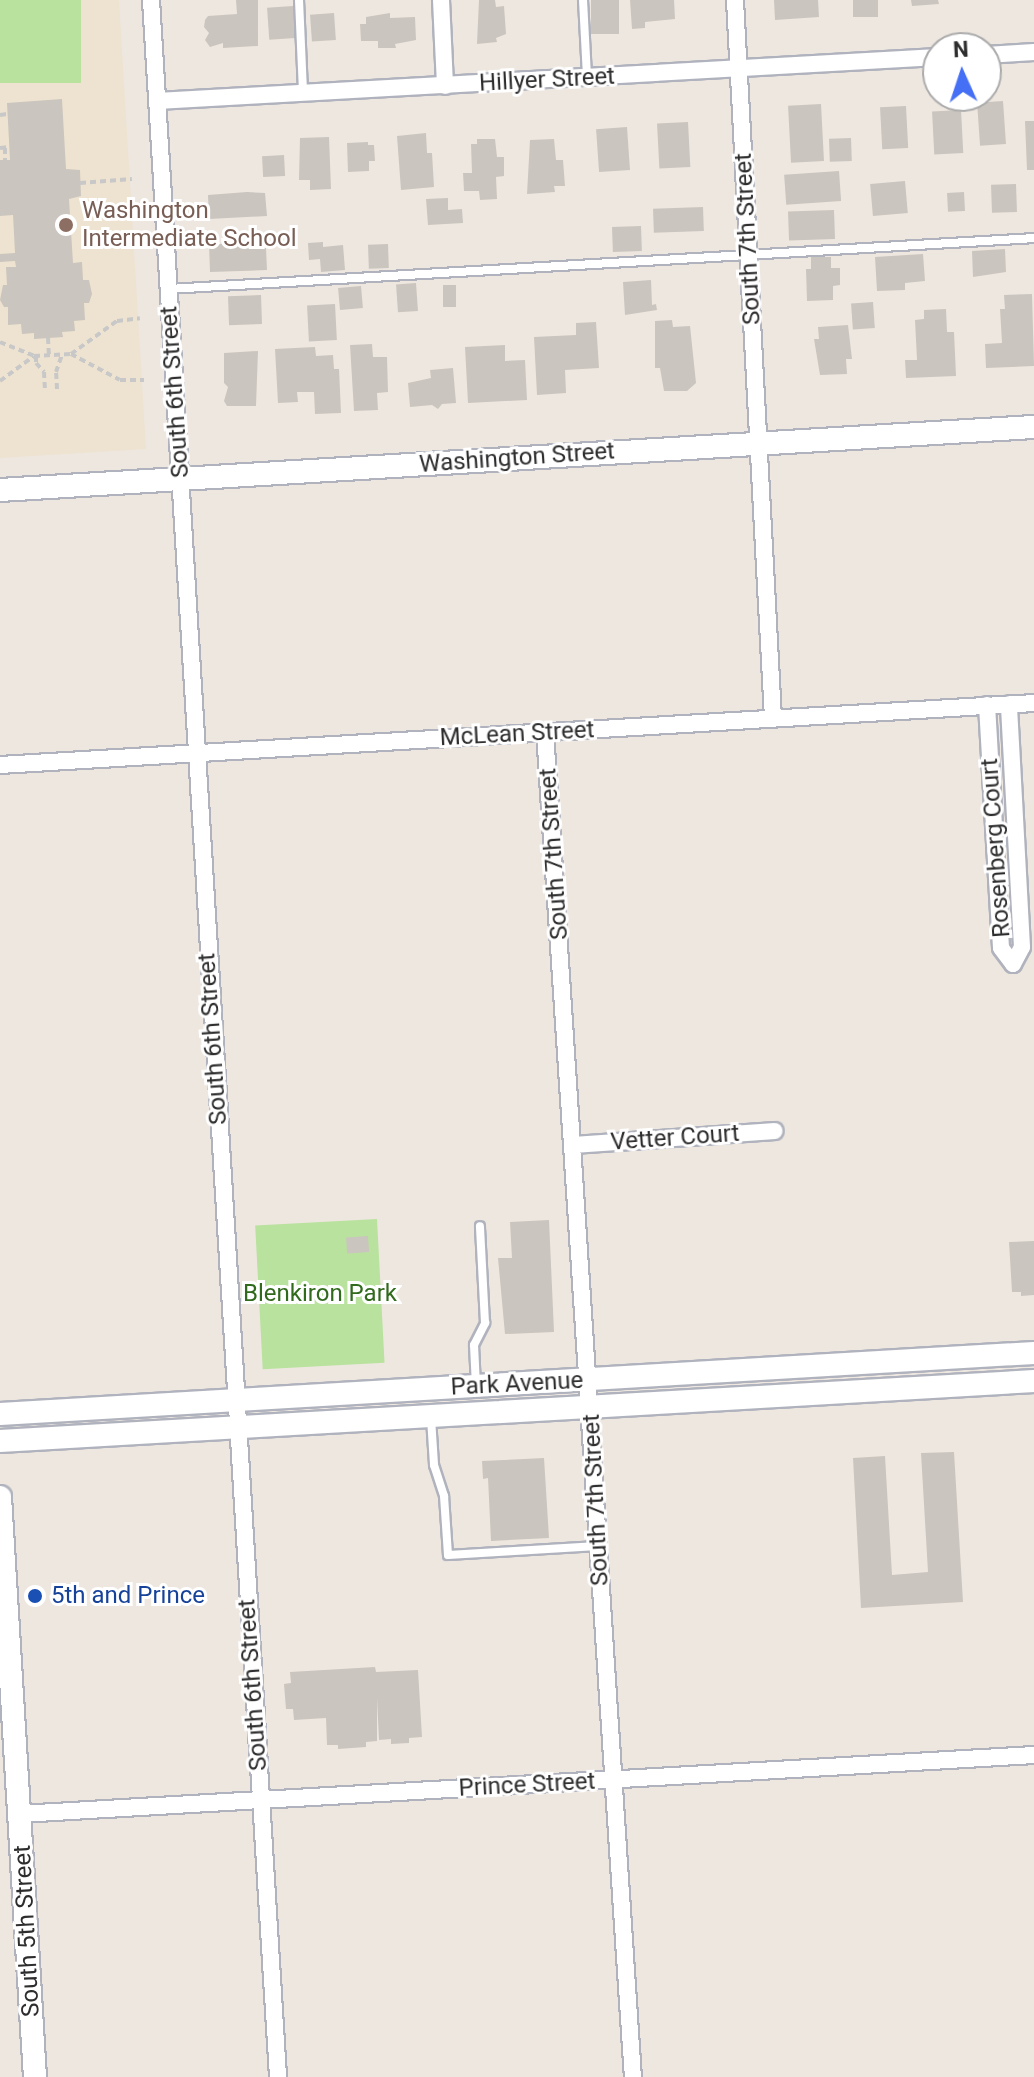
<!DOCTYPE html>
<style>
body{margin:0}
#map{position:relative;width:1034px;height:2077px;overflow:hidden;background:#eee7e0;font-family:Roboto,sans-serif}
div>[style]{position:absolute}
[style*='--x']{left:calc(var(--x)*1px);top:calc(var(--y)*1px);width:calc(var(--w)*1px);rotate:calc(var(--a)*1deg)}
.education>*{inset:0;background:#eee3d0}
.green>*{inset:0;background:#b9e29e;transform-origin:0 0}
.building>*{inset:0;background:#cac5be;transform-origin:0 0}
.path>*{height:4px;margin-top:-2px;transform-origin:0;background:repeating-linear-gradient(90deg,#c8c8c8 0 6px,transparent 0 10px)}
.roads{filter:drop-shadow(2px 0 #b0b3bd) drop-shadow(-2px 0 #b0b3bd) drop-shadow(0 2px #b0b3bd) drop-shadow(0 -2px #b0b3bd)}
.lane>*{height:8px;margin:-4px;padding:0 4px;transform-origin:4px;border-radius:4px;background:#fff}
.street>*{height:16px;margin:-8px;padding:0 8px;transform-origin:8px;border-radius:8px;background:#fff}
.secondary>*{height:22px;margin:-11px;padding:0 11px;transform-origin:11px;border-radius:11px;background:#fff}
.dots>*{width:22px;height:22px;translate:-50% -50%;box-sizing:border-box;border:4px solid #fff;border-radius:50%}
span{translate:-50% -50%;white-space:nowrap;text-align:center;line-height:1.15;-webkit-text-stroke:6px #fff;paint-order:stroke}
.street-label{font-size:24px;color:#2d2d2d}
.education-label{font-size:24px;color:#785e54}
.left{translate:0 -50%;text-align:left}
.park-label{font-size:24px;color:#316a1d}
.transit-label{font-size:24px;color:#164399}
.north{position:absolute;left:922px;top:32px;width:80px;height:80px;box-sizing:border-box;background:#fff;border:2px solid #ababab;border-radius:50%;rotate:357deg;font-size:22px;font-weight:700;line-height:32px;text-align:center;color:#2d2d2d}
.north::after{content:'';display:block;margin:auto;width:28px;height:36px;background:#456ff5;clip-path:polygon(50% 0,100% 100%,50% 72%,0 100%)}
</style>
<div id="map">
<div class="education">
<div style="clip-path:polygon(0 0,119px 0,146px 449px,0 458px)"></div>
</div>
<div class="green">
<div style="left:0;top:0;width:81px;height:83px"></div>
<div style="left:377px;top:1219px;width:144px;height:122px;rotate:87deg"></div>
</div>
<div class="building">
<div style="clip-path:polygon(236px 0,258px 0,258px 46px,223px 48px,223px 43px,210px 47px,205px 40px,209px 33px,204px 27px,205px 20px,208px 16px,237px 14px)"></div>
<div style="clip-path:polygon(479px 0,495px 0,496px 7px,504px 6px,506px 34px,496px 38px,497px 42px,477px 44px)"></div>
<div style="left:591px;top:0;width:28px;height:34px"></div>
<div style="clip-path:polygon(630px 0,674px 0,675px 19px,645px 22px,645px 28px,632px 29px)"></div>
<div style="clip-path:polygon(774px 0,818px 0,819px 17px,775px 20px)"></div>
<div style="left:853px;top:0;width:25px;height:17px"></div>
<div style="clip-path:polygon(911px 0,938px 0,939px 4px,912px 6px)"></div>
<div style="left:293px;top:6px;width:32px;height:26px;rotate:86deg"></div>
<div style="left:334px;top:13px;width:27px;height:24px;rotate:86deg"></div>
<div style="clip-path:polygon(390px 13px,390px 18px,415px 17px,416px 40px,395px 44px,396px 48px,378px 48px,378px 41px,361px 41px,360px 24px,366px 24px,366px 17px)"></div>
<div style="clip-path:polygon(62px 99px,66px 169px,80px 170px,81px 196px,69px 199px,73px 263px,82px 262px,83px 280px,89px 280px,92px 294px,89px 303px,84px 303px,85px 320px,74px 321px,75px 331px,62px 332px,63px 337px,34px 339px,34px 333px,22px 334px,21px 324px,8px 325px,8px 307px,4px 307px,0 300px,3px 285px,7px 285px,6px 267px,16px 267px,15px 261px,0 262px,0 254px,15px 253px,13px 215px,0 216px,0 160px,10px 160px,7px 103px)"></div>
<div style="left:1003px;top:101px;width:43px;height:26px;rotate:86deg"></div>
<div style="left:821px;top:104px;width:57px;height:33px;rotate:87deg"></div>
<div style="left:906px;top:106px;width:42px;height:26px;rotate:87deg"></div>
<div style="left:961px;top:110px;width:43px;height:29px;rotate:87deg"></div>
<div style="clip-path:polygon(1025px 121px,1034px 121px,1034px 170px,1027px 170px)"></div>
<div style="left:688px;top:122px;width:45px;height:31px;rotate:87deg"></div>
<div style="left:627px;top:127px;width:43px;height:31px;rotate:86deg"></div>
<div style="clip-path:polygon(426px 133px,427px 153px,432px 153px,434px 187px,401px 190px,397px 136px)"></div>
<div style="clip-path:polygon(329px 137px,331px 189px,310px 190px,310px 180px,299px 180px,300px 138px)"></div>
<div style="left:851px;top:138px;width:23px;height:22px;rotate:88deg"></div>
<div style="clip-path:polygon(477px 139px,495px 139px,497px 157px,504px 157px,504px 176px,496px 177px,497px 199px,480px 200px,479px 191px,464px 191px,463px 173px,472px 173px,471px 144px,477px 144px)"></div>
<div style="clip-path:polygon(554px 139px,556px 160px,563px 160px,565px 186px,554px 186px,555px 192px,527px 194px,530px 140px)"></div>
<div style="clip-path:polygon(368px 142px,368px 145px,374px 145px,375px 161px,369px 161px,369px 171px,348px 172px,347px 143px)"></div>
<div style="left:284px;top:155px;width:21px;height:22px;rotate:87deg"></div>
<div style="left:839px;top:171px;width:30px;height:55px;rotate:86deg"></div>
<div style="left:905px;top:181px;width:32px;height:35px;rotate:85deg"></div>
<div style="left:1016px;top:184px;width:28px;height:25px;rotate:88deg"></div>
<div style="clip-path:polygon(247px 192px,265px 193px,267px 216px,209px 219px,208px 195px)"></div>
<div style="left:964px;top:192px;width:19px;height:17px;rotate:87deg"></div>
<div style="clip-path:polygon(448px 198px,448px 210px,462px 209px,463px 223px,428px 225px,426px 199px)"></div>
<div style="left:703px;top:207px;width:24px;height:50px;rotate:88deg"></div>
<div style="left:834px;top:210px;width:29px;height:46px;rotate:88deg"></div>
<div style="left:641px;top:226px;width:25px;height:29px;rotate:88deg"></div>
<div style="clip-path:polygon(323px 242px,323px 247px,343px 245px,345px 270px,321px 272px,320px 259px,309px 260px,308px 243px)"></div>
<div style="clip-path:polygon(253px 243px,253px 248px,266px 248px,267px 270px,210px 272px,209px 244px)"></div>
<div style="left:388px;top:244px;width:24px;height:20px;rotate:88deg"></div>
<div style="clip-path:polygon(1005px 249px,1006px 272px,973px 277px,972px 251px)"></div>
<div style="clip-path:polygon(923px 254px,925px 281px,905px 283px,905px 290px,877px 291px,875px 257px)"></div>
<div style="clip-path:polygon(811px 257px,831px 257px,831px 268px,840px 268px,840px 285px,833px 286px,833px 300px,807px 301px,806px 269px,811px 269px)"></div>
<div style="clip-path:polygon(651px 280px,652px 305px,656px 304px,657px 310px,625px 315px,623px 282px)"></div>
<div style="left:416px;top:283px;width:28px;height:20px;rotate:86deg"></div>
<div style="left:443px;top:285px;width:13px;height:22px"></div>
<div style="left:361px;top:286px;width:22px;height:23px;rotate:85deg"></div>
<div style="clip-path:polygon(1032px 294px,1034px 366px,986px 368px,985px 344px,1002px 343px,1000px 309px,1005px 309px,1004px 295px)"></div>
<div style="left:261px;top:295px;width:29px;height:33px;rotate:88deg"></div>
<div style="left:873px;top:302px;width:26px;height:22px;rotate:86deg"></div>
<div style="left:335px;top:304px;width:36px;height:28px;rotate:87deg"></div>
<div style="clip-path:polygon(946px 309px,947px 332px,954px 332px,956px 376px,906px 378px,905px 360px,917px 360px,915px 320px,924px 319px,924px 310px)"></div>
<div style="clip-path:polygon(672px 320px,673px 327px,690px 326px,696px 383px,687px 391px,664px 391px,660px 368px,655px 368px,655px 321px)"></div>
<div style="clip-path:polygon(596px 322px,599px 368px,565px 370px,566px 393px,537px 395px,534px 337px,576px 335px,576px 323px)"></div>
<div style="clip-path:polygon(848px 325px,852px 359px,846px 359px,847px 374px,820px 375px,814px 339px,819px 339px,818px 327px)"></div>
<div style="clip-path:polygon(372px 344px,373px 357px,387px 357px,388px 392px,377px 393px,378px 410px,354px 411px,350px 345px)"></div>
<div style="clip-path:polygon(505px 345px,505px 361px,525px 360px,527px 400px,468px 403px,465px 347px)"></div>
<div style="clip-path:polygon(315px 347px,316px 356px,333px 355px,334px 369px,339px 369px,341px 413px,315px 414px,314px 392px,297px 392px,298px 402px,278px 403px,275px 349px)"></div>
<div style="clip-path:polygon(258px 351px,256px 406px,227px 406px,224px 401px,228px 387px,224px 383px,224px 353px)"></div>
<div style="clip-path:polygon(453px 368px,456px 403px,442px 404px,438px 409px,432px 405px,410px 407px,408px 383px,431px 378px,430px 370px)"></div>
<div style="clip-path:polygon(549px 1220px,554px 1332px,505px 1334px,498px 1258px,512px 1258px,510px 1222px)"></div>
<div style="left:368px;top:1236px;width:16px;height:22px;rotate:86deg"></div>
<div style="clip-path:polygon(1034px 1241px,1034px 1295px,1021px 1296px,1021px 1292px,1012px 1292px,1009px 1242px)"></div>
<div style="clip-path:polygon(954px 1452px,963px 1602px,861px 1608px,853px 1458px,885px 1456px,892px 1575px,928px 1572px,921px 1453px)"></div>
<div style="clip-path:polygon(544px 1458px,549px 1538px,491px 1541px,488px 1478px,483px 1479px,482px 1461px)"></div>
<div style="clip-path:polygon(375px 1667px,376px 1672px,418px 1670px,422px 1737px,409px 1738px,409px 1743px,391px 1744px,391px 1739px,379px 1740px,377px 1698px,377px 1741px,366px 1742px,366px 1747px,338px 1749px,338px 1745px,327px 1745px,326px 1718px,294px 1720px,293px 1709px,286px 1709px,284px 1684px,291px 1683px,290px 1672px)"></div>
</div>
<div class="path">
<div style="--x:0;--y:115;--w:7;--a:-8"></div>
<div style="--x:0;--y:148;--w:9;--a:-6"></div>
<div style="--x:5;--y:148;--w:12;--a:90"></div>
<div style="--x:80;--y:183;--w:52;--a:-4.4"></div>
<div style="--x:48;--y:338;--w:17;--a:87"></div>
<div style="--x:0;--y:342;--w:37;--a:22"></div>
<div style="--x:71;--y:354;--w:55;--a:28"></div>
<div style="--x:120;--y:380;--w:24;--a:0"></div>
<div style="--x:36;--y:356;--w:7;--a:90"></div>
<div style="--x:36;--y:363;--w:12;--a:48"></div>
<div style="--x:44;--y:372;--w:18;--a:87"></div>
<div style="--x:0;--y:381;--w:42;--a:-36.3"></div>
<div style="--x:34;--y:356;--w:37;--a:-3"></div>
<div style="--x:71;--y:354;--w:57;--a:-35.7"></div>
<div style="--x:117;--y:321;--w:23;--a:-7"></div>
<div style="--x:57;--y:389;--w:17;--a:-93"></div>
<div style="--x:56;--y:372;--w:18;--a:-71"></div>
</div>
<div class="roads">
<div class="lane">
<div style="--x:299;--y:0;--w:92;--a:87.5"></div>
<div style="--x:583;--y:0;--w:77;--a:87"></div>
<div style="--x:169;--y:289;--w:867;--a:-3.37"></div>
<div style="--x:476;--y:1386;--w:41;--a:-92.8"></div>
<div style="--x:474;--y:1345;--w:25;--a:-63"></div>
<div style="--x:485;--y:1323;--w:97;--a:-93"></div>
<div style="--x:431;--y:1418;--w:47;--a:86.3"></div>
<div style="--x:434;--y:1465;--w:33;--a:72"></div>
<div style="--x:444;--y:1496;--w:59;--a:86.1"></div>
<div style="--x:448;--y:1555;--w:150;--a:-3.4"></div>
</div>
<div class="street">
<div style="--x:151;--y:0;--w:2081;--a:86.5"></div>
<div style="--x:441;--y:0;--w:86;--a:87.3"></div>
<div style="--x:735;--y:0;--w:719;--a:86.97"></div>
<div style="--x:986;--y:55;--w:48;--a:-3.6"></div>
<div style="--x:157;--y:101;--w:782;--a:-3.22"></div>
<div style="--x:987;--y:705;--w:243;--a:86.7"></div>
<div style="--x:1001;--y:948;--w:20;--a:53"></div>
<div style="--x:1013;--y:964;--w:19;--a:-62"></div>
<div style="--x:1022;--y:947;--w:243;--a:-93.1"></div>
<div style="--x:545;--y:732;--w:1348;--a:86.26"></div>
<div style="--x:0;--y:765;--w:1036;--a:-3.43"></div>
<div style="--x:574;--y:1145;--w:201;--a:-4"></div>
<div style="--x:20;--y:1814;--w:1016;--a:-3.33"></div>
</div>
<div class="secondary">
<div style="--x:0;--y:490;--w:1036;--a:-3.49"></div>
<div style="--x:0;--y:1414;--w:1036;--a:-3.38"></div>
<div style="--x:0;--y:1441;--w:1036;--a:-3.32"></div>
<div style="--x:0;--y:1497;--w:581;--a:86.55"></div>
</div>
</div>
<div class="dots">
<div style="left:66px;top:225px;background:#8d6e63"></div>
<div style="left:35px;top:1596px;background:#1a4fb4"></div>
</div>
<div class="street-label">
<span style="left:547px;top:80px;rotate:-3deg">Hillyer Street</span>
<span style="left:748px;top:239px;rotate:-93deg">South 7th Street</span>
<span style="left:175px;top:392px;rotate:-94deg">South 6th Street</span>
<span style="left:517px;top:458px;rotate:-4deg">Washington Street</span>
<span style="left:517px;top:734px;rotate:-3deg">McLean Street</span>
<span style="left:996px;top:848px;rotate:-94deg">Rosenberg Court</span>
<span style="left:554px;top:854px;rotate:-94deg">South 7th Street</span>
<span style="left:213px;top:1039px;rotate:-94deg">South 6th Street</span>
<span style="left:675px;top:1138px;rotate:-4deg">Vetter Court</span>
<span style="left:517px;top:1384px;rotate:-3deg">Park Avenue</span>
<span style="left:596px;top:1500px;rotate:-93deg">South 7th Street</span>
<span style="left:253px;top:1685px;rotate:-94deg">South 6th Street</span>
<span style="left:527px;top:1785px;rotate:-3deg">Prince Street</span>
<span style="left:27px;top:1931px;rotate:-93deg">South 5th Street</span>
</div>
<div class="education-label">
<span class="left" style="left:82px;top:225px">Washington<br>Intermediate School</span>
</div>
<div class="park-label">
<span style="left:320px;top:1294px">Blenkiron Park</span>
</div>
<div class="transit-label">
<span class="left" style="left:51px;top:1596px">5th and Prince</span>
</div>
<div class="north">N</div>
</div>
